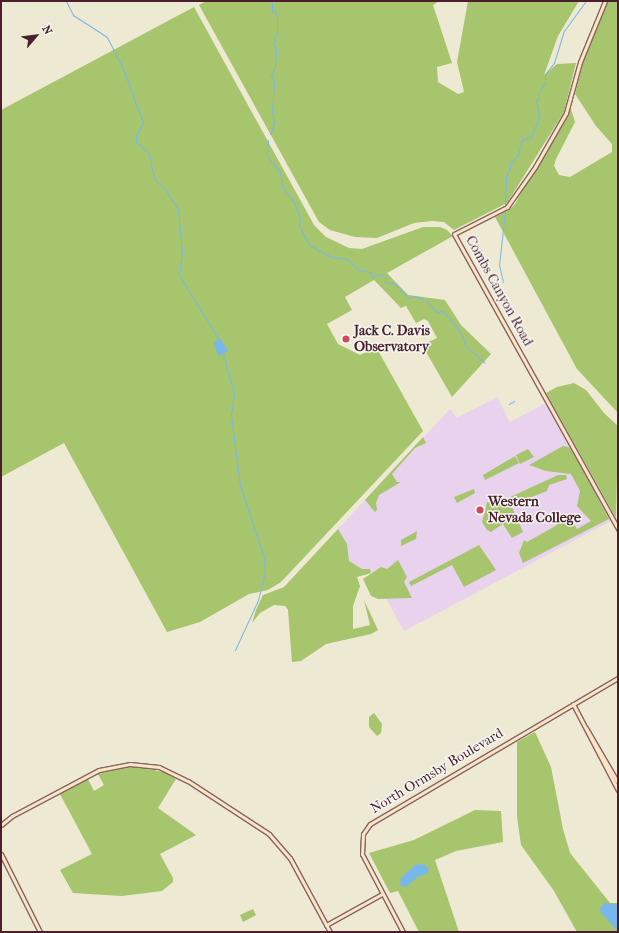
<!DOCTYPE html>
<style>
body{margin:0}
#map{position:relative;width:619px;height:933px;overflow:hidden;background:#ede9d2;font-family:"IM FELL French Canon",serif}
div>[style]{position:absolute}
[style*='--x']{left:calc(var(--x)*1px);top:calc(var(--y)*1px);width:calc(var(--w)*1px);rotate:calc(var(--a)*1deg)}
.built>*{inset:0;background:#e8d2ee}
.green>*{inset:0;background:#a6c56d}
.water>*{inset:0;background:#78b7ec}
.stream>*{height:1px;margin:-0.5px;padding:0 0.5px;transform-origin:0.5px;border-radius:0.5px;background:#78b7ec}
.roads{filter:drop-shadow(1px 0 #836665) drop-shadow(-1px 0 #836665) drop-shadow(0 1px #836665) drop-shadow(0 -1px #836665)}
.secondary>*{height:3px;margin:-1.5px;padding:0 1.5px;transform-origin:1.5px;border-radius:1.5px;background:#fee4c5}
.dots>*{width:11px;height:11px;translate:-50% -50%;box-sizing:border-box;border:2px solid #f6f6f2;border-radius:50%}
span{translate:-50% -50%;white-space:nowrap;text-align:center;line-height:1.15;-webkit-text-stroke:3px #f6f6f2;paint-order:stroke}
.street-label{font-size:14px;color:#4a1f2b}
.poi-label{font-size:14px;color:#4a1f2b;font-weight:700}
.left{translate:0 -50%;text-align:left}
.frame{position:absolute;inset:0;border:2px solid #4a1f2b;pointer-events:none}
.north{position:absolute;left:16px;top:16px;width:40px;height:40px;-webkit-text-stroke:3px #f6f6f2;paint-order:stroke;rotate:62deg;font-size:11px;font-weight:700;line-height:16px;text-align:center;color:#4a1f2b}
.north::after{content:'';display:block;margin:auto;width:14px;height:18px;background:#4a1f2b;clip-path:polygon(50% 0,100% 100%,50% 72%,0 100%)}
</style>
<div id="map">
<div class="built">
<div style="clip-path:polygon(497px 397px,510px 422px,546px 403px,611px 521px,404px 631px,370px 569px,362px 569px,349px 561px,347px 544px,338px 529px,450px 409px,457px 418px)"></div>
</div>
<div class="green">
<div style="clip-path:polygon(206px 1px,439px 1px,433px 5px,452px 63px,437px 67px,438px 82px,458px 94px,464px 92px,457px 62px,468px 1px,579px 1px,558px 36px,544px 75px,557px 64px,576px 63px,564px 112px,507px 203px,454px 230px,444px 222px,432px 221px,414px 223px,377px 238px,355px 237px,330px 230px,319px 222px,199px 5px)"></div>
<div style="clip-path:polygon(608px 1px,618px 1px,618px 413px,577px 369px,495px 217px,509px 210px,515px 204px,570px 106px,575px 122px,556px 159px,554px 166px,559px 175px,570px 177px,612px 152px,612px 144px,596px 126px,575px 94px,584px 60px)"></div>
<div style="clip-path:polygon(194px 7px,314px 225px,326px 237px,349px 248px,362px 249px,423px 227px,440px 227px,447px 230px,453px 236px,387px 273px,408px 295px,445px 300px,461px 325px,491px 354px,452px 397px,422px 345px,437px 338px,428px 321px,424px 319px,416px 323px,406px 306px,401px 308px,374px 280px,345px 297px,352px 310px,327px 324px,338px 344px,360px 355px,376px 347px,423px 431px,281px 582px,268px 590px,249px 594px,200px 622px,167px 632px,64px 443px,1px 477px,1px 110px)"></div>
<div style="clip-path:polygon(574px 383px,586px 390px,604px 413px,618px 426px,616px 518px,546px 393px,557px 387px)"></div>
<div style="clip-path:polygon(423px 437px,426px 443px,415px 448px,392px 474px,397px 482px,401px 482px,379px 495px,376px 503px,377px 510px,375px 512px,365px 500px)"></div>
<div style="clip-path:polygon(563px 446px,569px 447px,577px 459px,609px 519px,523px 563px,519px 553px,524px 540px,527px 542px,557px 525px,557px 521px,565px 517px,572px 521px,577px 529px,591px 521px,577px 506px,580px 491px,571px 474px,546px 471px,529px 465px)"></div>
<div style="clip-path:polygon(528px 449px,534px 457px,520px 464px,516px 455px)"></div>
<div style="clip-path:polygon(515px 456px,519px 463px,485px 480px,483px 475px)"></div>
<div style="clip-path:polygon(558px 475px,566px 475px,567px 479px,549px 485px,547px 491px,511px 505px,523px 532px,512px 538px,503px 524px,491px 532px,487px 530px,482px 522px,487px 502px,495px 504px)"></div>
<div style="clip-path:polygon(474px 489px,475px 493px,457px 503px,454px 497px)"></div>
<div style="clip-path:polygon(338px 529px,347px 544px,349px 561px,362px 569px,370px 569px,371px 573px,357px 577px,360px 586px,353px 606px,353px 629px,370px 625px,364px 600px,378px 630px,371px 634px,326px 644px,301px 661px,292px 662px,288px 610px,285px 606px,274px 605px,260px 613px,252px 623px,256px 610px,263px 595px,284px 587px)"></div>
<div style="clip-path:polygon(417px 531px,416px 539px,401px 546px,401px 540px)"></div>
<div style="clip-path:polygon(479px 545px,496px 570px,464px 587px,452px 565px,411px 586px,409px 582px)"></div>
<div style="clip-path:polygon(398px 560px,407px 577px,404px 582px,412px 598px,378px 599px,371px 596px,363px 579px,381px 567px,387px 569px)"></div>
<div style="clip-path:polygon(374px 713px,382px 724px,381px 733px,377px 736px,369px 727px,369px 717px)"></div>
<div style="clip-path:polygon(535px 732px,551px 767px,563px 829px,570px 853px,610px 903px,618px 903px,618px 932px,577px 932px,554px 891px,521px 845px,517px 817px,517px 742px)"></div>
<div style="clip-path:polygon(132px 766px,164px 772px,176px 779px,158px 808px,196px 835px,160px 854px,173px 878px,173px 882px,162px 891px,122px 896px,73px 893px,60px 870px,92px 854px,60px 794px,88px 779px,94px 791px,104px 785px,98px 774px)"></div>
<div style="clip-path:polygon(475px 810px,501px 811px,503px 842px,456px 851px,435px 860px,459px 932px,419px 932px,398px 891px,390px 893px,369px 853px,414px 840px)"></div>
<div style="clip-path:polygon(253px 909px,256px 915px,243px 922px,240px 915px)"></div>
</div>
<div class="water">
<div style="clip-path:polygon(220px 338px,228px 351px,218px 356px,214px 343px)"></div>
<div style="clip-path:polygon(423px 864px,429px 869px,427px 874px,419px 876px,406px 887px,400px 885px,401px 878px,415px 865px)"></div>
<div style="clip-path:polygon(604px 903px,618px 905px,618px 932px,599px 910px)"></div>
</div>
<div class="stream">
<div style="--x:66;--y:1;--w:16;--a:63"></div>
<div style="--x:73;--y:15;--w:40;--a:32.9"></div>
<div style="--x:107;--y:37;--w:33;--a:63"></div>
<div style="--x:122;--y:66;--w:61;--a:69.8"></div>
<div style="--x:143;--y:123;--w:14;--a:120"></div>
<div style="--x:136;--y:135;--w:7;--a:90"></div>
<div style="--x:136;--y:142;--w:17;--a:40"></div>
<div style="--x:149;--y:153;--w:26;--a:79"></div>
<div style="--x:154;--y:179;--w:13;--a:42"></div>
<div style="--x:164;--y:188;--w:25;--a:56"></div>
<div style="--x:178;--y:209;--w:43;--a:84.7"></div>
<div style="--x:182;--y:252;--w:23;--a:97"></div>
<div style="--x:179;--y:275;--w:74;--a:58.2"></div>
<div style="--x:270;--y:134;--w:12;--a:-70"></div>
<div style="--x:274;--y:123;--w:11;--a:-100"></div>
<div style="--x:272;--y:112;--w:30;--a:-86"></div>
<div style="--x:274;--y:82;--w:8;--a:-113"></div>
<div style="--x:271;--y:75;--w:8;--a:-60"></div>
<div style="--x:275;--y:68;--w:20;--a:-87"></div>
<div style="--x:276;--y:48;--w:5;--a:-127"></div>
<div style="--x:273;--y:44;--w:13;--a:-72"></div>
<div style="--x:277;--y:32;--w:14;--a:-90"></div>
<div style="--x:277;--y:18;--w:7;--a:-106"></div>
<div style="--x:275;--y:11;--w:3;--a:180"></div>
<div style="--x:272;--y:11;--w:10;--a:-90"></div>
<div style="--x:268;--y:140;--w:16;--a:94"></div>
<div style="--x:267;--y:156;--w:21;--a:51"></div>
<div style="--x:280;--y:172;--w:15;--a:82"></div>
<div style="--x:282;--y:187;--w:19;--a:51"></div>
<div style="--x:294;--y:202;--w:17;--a:69"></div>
<div style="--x:300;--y:218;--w:8;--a:97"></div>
<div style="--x:299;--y:226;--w:21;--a:62"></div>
<div style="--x:309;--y:245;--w:26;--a:28"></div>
<div style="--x:332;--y:257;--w:15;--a:8"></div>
<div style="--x:347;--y:259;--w:16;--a:43"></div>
<div style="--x:359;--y:270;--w:11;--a:10"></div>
<div style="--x:370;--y:272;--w:6;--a:59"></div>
<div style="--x:373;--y:277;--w:8;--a:-23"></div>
<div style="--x:380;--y:274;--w:6;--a:31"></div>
<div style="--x:385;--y:277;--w:5;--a:90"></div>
<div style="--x:385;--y:282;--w:10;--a:11"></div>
<div style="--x:395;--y:284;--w:20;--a:45"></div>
<div style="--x:409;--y:298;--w:6;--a:-18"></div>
<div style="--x:415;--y:296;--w:12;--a:24"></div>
<div style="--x:426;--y:301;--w:16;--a:45"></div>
<div style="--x:437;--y:312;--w:6;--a:-9"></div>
<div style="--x:443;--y:311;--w:26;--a:50"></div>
<div style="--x:460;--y:331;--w:16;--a:68"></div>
<div style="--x:466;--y:346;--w:25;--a:42"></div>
<div style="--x:505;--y:205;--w:29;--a:-88"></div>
<div style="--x:506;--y:176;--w:9;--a:-63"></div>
<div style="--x:510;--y:168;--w:5;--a:-90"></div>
<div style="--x:510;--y:163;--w:11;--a:-45"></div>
<div style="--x:518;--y:155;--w:16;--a:-75"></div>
<div style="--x:522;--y:140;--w:9;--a:-18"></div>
<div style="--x:531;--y:137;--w:22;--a:-68"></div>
<div style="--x:539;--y:117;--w:17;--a:-100"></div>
<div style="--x:536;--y:100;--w:3;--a:-18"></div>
<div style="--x:539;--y:99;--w:7;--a:-90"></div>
<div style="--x:539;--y:92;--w:11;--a:-56"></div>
<div style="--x:545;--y:83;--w:9;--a:-90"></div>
<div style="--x:545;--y:74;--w:14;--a:-51"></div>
<div style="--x:554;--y:63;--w:34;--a:-73"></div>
<div style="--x:564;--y:31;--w:37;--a:-54"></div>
<div style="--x:503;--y:282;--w:17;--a:-103"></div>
<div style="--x:499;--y:265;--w:54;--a:-83.7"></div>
<div style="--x:223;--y:354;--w:41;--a:74.6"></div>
<div style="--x:234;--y:394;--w:21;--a:98"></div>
<div style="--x:231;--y:415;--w:71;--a:82.7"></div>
<div style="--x:240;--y:485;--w:78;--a:72"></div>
<div style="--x:264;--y:559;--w:13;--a:86"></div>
<div style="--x:265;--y:572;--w:29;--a:104"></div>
<div style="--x:258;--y:600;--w:55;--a:114.7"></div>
<div style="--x:509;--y:404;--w:6;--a:-31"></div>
</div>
<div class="roads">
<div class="secondary">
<div style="--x:605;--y:1;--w:66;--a:112.3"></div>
<div style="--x:580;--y:62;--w:53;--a:105.4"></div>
<div style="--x:566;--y:113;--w:62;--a:119.9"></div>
<div style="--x:535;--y:167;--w:49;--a:125"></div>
<div style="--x:507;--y:207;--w:59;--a:153"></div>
<div style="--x:454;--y:234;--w:338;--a:60.9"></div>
<div style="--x:573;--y:704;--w:97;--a:62.4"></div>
<div style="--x:586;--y:728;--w:64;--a:59.8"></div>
<div style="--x:1;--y:825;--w:14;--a:-39"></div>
<div style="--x:12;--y:816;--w:98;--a:-27.9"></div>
<div style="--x:99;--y:770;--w:32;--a:-11"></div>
<div style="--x:130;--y:764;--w:29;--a:6"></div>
<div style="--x:159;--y:767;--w:32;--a:26"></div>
<div style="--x:188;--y:781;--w:97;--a:33.2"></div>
<div style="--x:269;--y:834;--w:32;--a:49"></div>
<div style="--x:290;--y:858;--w:84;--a:61.6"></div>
<div style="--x:1;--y:854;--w:87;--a:63.4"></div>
<div style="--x:326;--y:925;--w:64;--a:-29"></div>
<div style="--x:403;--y:932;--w:88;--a:-117.7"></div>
<div style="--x:362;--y:854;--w:20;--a:-87"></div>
<div style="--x:363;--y:834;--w:12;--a:-55"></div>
<div style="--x:370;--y:824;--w:288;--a:-30.5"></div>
</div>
</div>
<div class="dots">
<div style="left:346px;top:339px;background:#d1495b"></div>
<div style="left:480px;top:510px;background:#d1495b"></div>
</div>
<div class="street-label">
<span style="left:499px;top:291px;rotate:61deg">Combs Canyon Road</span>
<span style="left:437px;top:771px;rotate:-31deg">North Ormsby Boulevard</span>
</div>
<div class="poi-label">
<span class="left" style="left:354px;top:339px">Jack C. Davis<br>Observatory</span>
<span class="left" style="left:488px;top:510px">Western<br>Nevada College</span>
</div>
<div class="frame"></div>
<div class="north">N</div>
</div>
